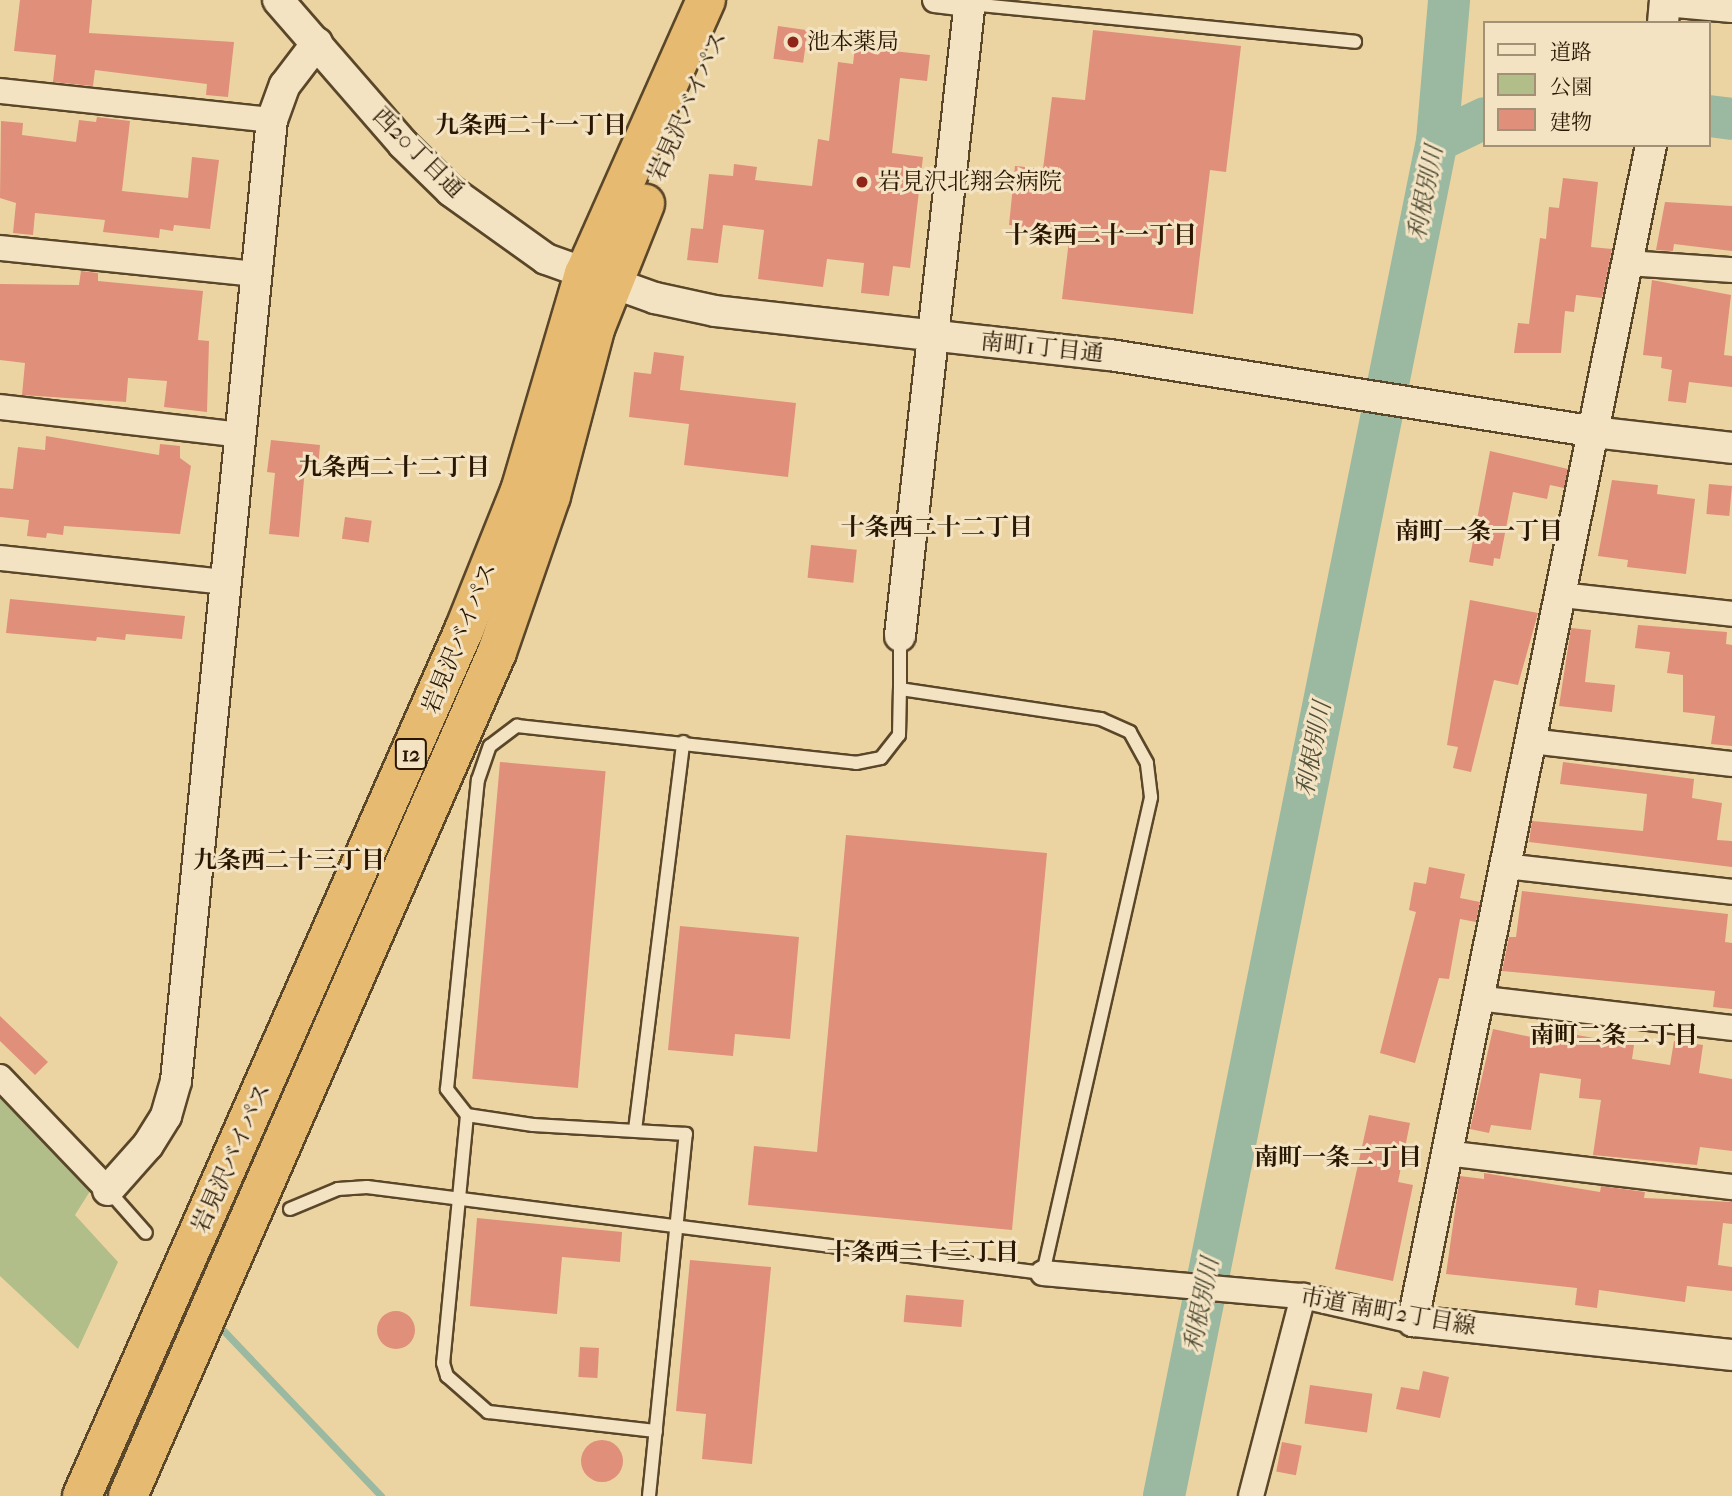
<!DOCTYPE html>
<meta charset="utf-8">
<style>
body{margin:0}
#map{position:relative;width:1732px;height:1496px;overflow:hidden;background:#ecd4a2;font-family:"IM FELL French Canon","Noto Serif JP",serif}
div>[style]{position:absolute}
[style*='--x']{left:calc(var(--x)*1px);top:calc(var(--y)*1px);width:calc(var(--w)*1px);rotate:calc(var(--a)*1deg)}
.green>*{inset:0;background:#b1be8a}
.stream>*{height:7px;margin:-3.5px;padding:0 3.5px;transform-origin:3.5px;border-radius:3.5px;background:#9ab9a0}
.river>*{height:42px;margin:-21px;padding:0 21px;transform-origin:21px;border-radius:21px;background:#9ab9a0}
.building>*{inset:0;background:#df8f7a;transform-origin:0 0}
.round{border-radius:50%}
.roads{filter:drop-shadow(2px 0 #5a4629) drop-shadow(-2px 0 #5a4629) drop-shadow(0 2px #5a4629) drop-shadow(0 -2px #5a4629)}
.service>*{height:12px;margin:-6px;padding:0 6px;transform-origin:6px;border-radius:6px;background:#f3e3c3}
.minor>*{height:24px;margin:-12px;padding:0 12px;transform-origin:12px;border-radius:12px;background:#f3e3c3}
.tertiary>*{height:30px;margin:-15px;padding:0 15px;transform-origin:15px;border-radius:15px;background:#f3e3c3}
.trunk>*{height:38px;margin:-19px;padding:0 19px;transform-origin:19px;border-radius:19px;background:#e6ba71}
.dots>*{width:19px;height:19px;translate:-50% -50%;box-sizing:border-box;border:4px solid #f3e3c3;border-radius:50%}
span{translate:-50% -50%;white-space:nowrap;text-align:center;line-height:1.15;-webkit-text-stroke:6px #f3e3c3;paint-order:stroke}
.shield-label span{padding:2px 5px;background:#f3e3c3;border:2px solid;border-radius:5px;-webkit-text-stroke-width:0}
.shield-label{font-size:21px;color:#2a1601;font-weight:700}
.poi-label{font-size:23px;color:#2a1601}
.left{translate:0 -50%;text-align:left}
.street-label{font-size:23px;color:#2a1601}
.neighbourhood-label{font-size:24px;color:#2a1601;font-weight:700}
.water-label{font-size:24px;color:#514f39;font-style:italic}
.legend{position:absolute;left:1483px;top:21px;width:228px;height:126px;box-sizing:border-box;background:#f3e3c3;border:2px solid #a39175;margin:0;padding:9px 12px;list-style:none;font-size:21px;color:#2a1601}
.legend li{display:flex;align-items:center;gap:14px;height:35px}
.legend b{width:35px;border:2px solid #a39175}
</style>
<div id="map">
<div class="green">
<div style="clip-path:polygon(0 1092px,92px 1188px,75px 1215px,118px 1262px,78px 1349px,0 1276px)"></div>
</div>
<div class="stream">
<div style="--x:224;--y:1331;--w:228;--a:46.4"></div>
</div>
<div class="river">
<div style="--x:1709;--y:116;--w:23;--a:7"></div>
<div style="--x:1437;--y:141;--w:53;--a:-25.6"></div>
<div style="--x:1164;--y:1496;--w:1382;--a:-78.61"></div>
<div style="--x:1437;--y:141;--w:142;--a:-85.1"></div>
</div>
<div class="building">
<div style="clip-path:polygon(20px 0,92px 0,89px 33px,234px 42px,228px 97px,206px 95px,207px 84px,95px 70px,93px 86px,53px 82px,56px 55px,14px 51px)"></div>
<div style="left:778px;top:26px;width:30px;height:33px;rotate:8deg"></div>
<div style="clip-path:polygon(1093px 30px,1241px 46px,1226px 172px,1210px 170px,1193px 314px,1062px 299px,1070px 232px,1009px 225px,1015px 166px,1043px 169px,1052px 97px,1085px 100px)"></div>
<div style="clip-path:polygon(855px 47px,930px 55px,927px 81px,900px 78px,892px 153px,923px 157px,910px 268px,893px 266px,889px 296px,861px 293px,864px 263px,827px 259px,823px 287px,758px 279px,764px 230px,723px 225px,718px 263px,687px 260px,691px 228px,703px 229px,709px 174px,733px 176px,734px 164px,757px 167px,755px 180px,812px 186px,818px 139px,829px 141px,838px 62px,853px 64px)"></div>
<div style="clip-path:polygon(97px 117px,130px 121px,122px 191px,188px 198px,192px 157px,219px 160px,210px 229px,174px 225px,173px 231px,160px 229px,159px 238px,103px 232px,105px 220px,35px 213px,33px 235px,13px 233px,16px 203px,0 198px,1px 121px,23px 123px,22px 135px,76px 142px,79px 120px,96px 122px)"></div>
<div style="clip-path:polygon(1563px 178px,1598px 182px,1591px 247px,1612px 249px,1602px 298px,1576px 295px,1574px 312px,1565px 311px,1561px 353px,1514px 353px,1518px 323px,1529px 324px,1540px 238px,1546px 239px,1549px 207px,1559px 208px)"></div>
<div style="clip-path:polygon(1665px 202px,1732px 206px,1732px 251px,1674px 244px,1673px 251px,1656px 250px)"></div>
<div style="clip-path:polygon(81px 271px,98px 273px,98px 281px,203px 291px,198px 340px,209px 341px,207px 412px,164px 407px,167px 381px,128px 378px,126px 402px,22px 395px,25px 363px,0 360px,0 284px,79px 285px)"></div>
<div style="clip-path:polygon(1652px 280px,1731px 295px,1724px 355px,1732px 356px,1732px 387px,1689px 382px,1686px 403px,1668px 401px,1672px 370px,1661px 368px,1662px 357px,1643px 355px)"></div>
<div style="clip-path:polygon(654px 352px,684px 356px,680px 390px,796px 403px,788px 477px,684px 465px,689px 424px,629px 417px,634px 372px,651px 374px)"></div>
<div style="clip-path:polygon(46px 436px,159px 455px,160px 444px,180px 446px,180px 458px,191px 466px,180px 534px,64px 526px,63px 535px,47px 533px,46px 538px,27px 536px,29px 520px,0 517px,0 488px,13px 489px,18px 447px,45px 450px)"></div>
<div style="clip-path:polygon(271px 440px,320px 445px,318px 469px,305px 468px,299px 537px,269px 534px,275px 473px,267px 472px)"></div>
<div style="clip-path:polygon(1490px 451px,1568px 469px,1564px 488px,1550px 485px,1547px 499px,1513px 492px,1500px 559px,1494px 558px,1493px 566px,1469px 562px)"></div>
<div style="clip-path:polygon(1612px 480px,1658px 485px,1657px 494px,1695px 499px,1686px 574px,1627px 567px,1628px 560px,1598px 556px)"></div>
<div style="left:1709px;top:484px;width:23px;height:30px;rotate:5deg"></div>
<div style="left:345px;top:517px;width:27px;height:22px;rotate:8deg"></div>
<div style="left:811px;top:545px;width:46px;height:33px;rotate:6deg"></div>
<div style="clip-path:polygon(10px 599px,185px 616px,182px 639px,126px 634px,125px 640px,97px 637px,96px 641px,6px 633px)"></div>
<div style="clip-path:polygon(1470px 600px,1538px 613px,1518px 685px,1494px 680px,1471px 772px,1453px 768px,1458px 747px,1447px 745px)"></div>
<div style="clip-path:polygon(1638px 625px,1727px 632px,1726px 644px,1732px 645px,1732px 746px,1711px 744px,1715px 716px,1683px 712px,1683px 675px,1667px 673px,1670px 652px,1635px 648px)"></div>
<div style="clip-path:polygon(1571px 628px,1591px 630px,1585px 682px,1615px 685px,1612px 712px,1559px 706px)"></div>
<div style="left:500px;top:762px;width:106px;height:318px;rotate:5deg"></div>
<div style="clip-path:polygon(1563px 762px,1694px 779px,1692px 798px,1722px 803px,1717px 840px,1732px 841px,1732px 867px,1529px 842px,1532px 821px,1643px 831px,1647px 794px,1560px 784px)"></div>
<div style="clip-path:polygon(846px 835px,1047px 853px,1012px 1230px,748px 1205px,754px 1146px,817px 1152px)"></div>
<div style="clip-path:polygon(1429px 867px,1465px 874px,1460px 898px,1480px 902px,1476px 922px,1460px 919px,1449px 979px,1439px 978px,1415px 1063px,1380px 1053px,1416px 912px,1409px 910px,1414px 882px,1426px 884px)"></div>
<div style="clip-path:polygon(1522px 891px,1728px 914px,1725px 942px,1732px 943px,1732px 1009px,1713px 1007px,1715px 991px,1502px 971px,1509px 937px,1516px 937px)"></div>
<div style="clip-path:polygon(680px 926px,799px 937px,790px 1039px,735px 1034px,733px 1056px,668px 1050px)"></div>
<div style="clip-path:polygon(0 1016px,48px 1062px,35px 1075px,0 1041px)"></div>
<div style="clip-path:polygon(1537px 1028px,1634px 1045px,1632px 1059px,1670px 1065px,1674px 1041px,1703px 1045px,1699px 1073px,1732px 1079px,1732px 1151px,1700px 1147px,1697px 1165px,1593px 1155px,1601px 1100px,1579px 1098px,1581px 1079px,1540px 1073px,1531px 1130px,1491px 1125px,1489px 1133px,1470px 1129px,1493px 1029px,1536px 1038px)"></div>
<div style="clip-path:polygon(1369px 1115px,1410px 1123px,1398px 1182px,1413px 1185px,1393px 1281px,1335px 1269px)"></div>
<div style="clip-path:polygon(1484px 1173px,1600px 1192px,1601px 1186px,1645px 1192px,1644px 1198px,1732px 1202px,1732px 1224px,1723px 1223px,1718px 1265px,1732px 1267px,1732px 1291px,1687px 1286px,1685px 1302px,1599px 1290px,1597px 1308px,1575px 1305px,1577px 1288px,1446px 1274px,1460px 1176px,1484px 1179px)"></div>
<div style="clip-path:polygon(477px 1218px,622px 1232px,620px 1262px,562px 1257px,557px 1314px,470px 1306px)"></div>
<div style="clip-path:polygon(690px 1260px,771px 1267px,752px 1464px,702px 1459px,706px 1414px,676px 1411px)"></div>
<div style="left:906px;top:1295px;width:58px;height:27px;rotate:5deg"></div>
<div class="round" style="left:377px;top:1311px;width:38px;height:38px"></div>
<div style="left:580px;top:1347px;width:19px;height:30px;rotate:3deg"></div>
<div style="clip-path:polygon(1423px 1371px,1449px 1377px,1440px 1418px,1396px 1409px,1401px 1387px,1419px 1390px)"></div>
<div style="left:1310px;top:1385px;width:63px;height:39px;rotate:8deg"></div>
<div class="round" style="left:581px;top:1440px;width:42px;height:42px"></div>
<div style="left:1282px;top:1442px;width:20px;height:30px;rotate:11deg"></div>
</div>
<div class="roads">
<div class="service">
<div style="--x:970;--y:4;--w:387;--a:5.6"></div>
<div style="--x:467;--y:1115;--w:249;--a:95.5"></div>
<div style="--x:443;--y:1363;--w:14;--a:73"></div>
<div style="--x:447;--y:1376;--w:55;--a:41.3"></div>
<div style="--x:488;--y:1412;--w:169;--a:6.5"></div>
<div style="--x:635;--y:1130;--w:391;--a:-82.9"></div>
<div style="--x:108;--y:1190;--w:57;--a:48.5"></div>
<div style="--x:290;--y:1209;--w:52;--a:-22.6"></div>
<div style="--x:338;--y:1189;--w:29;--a:-4"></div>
<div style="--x:367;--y:1187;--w:681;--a:7.25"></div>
<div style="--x:1043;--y:1273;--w:488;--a:-77.2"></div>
<div style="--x:1151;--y:797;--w:34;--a:-97"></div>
<div style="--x:1147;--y:763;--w:35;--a:-119"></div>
<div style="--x:1130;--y:732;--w:32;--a:-156"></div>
<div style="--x:1101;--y:719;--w:203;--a:-171.5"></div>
<div style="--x:900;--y:689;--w:52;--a:-90"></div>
<div style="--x:649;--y:1496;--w:364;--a:-84.2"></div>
<div style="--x:686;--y:1134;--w:153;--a:-176.6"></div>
<div style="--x:533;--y:1125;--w:67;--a:-171.4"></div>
<div style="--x:467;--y:1115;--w:33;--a:-128"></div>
<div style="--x:447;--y:1089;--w:311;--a:-84.3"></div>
<div style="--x:478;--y:780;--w:36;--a:-71"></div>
<div style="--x:490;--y:746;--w:34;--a:-37"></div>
<div style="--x:517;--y:726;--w:341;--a:6.2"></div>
<div style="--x:856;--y:763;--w:25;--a:-11"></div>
<div style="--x:881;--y:758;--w:29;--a:-52"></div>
<div style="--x:899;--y:735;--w:46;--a:-88.8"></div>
</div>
<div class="minor">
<div style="--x:935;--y:0;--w:35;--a:7"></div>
<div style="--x:1665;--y:4;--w:67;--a:5.1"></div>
<div style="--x:0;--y:91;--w:274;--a:6.1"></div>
<div style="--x:0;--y:248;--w:255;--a:5.8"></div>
<div style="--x:1628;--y:263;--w:104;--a:3.9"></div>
<div style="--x:0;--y:407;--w:243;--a:6.6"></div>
<div style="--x:0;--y:558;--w:227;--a:6.1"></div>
<div style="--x:1561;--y:595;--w:172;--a:6.3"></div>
<div style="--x:1530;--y:741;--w:203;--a:6.5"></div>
<div style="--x:1505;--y:866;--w:228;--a:6.5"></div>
<div style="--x:1477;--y:998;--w:257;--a:6.7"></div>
<div style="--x:0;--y:1077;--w:156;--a:46.3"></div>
<div style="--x:1446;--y:1153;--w:288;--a:6.8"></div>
<div style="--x:1043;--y:1273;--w:261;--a:5.1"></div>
<div style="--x:1303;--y:1296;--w:113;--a:12.8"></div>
<div style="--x:1251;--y:1496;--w:207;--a:-75.4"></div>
</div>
<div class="tertiary">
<div style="--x:278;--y:0;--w:191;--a:49"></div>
<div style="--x:403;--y:144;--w:67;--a:44.4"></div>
<div style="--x:451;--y:191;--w:117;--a:35.6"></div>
<div style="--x:546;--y:259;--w:116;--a:19.7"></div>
<div style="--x:655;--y:298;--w:61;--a:12.2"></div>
<div style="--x:715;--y:311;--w:397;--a:6.4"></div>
<div style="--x:1110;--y:355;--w:490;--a:9"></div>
<div style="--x:1594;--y:432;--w:139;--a:6.6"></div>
<div style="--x:1663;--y:23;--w:23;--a:-85"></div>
<div style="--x:1651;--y:145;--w:1200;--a:101.44"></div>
<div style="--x:1413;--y:1321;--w:321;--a:6.1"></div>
<div style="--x:900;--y:636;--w:640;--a:-83.72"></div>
<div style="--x:108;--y:1190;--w:60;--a:-48.4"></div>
<div style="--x:148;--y:1145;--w:34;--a:-58"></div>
<div style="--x:166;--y:1116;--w:36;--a:-74"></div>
<div style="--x:176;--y:1081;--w:966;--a:-84.3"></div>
<div style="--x:272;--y:120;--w:37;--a:-70"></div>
<div style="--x:285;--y:85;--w:53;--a:-52.7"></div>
</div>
<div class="trunk">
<div style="--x:82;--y:1496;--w:947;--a:-66.2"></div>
<div style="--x:464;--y:630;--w:150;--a:-68.1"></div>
<div style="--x:520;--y:491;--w:226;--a:-73.6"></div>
<div style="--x:584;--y:274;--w:300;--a:-66"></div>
<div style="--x:128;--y:1496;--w:921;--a:-66.38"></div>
<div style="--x:497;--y:652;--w:165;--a:-70.9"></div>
<div style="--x:551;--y:496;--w:173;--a:-75.2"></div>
<div style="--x:595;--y:329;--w:135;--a:-68.2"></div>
</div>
</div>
<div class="dots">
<div style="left:793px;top:42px;background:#8f2418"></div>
<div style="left:862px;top:182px;background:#8f2418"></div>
</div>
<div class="shield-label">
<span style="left:411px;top:754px">12</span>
</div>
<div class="poi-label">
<span class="left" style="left:807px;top:42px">池本薬局</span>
<span class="left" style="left:878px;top:182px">岩見沢北翔会病院</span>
</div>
<div class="street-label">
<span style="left:688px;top:106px;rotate:-66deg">岩見沢バイパス</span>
<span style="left:418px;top:153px;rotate:45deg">西20丁目通</span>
<span style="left:1042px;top:348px;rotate:6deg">南町1丁目通</span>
<span style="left:460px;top:638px;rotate:-68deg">岩見沢バイパス</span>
<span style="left:232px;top:1158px;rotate:-66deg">岩見沢バイパス</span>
<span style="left:1388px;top:1312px;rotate:10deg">市道 南町2丁目線</span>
</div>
<div class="neighbourhood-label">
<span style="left:531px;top:126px">九条西二十一丁目</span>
<span style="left:1101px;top:236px">十条西二十一丁目</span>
<span style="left:394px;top:468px">九条西二十二丁目</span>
<span style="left:937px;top:528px">十条西二十二丁目</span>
<span style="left:1479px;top:532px">南町一条一丁目</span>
<span style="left:289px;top:861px">九条西二十三丁目</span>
<span style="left:1614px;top:1036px">南町二条二丁目</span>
<span style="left:1338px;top:1158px">南町一条二丁目</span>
<span style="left:923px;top:1253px">十条西二十三丁目</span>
</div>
<div class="water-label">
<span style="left:1426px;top:193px;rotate:-79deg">利根別川</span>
<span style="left:1314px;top:749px;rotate:-79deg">利根別川</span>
<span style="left:1202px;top:1305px;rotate:-79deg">利根別川</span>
</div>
<ul class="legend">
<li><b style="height:9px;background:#f3e3c3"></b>道路</li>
<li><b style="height:19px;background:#b1be8a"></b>公園</li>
<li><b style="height:19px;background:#df8f7a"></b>建物</li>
</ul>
</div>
